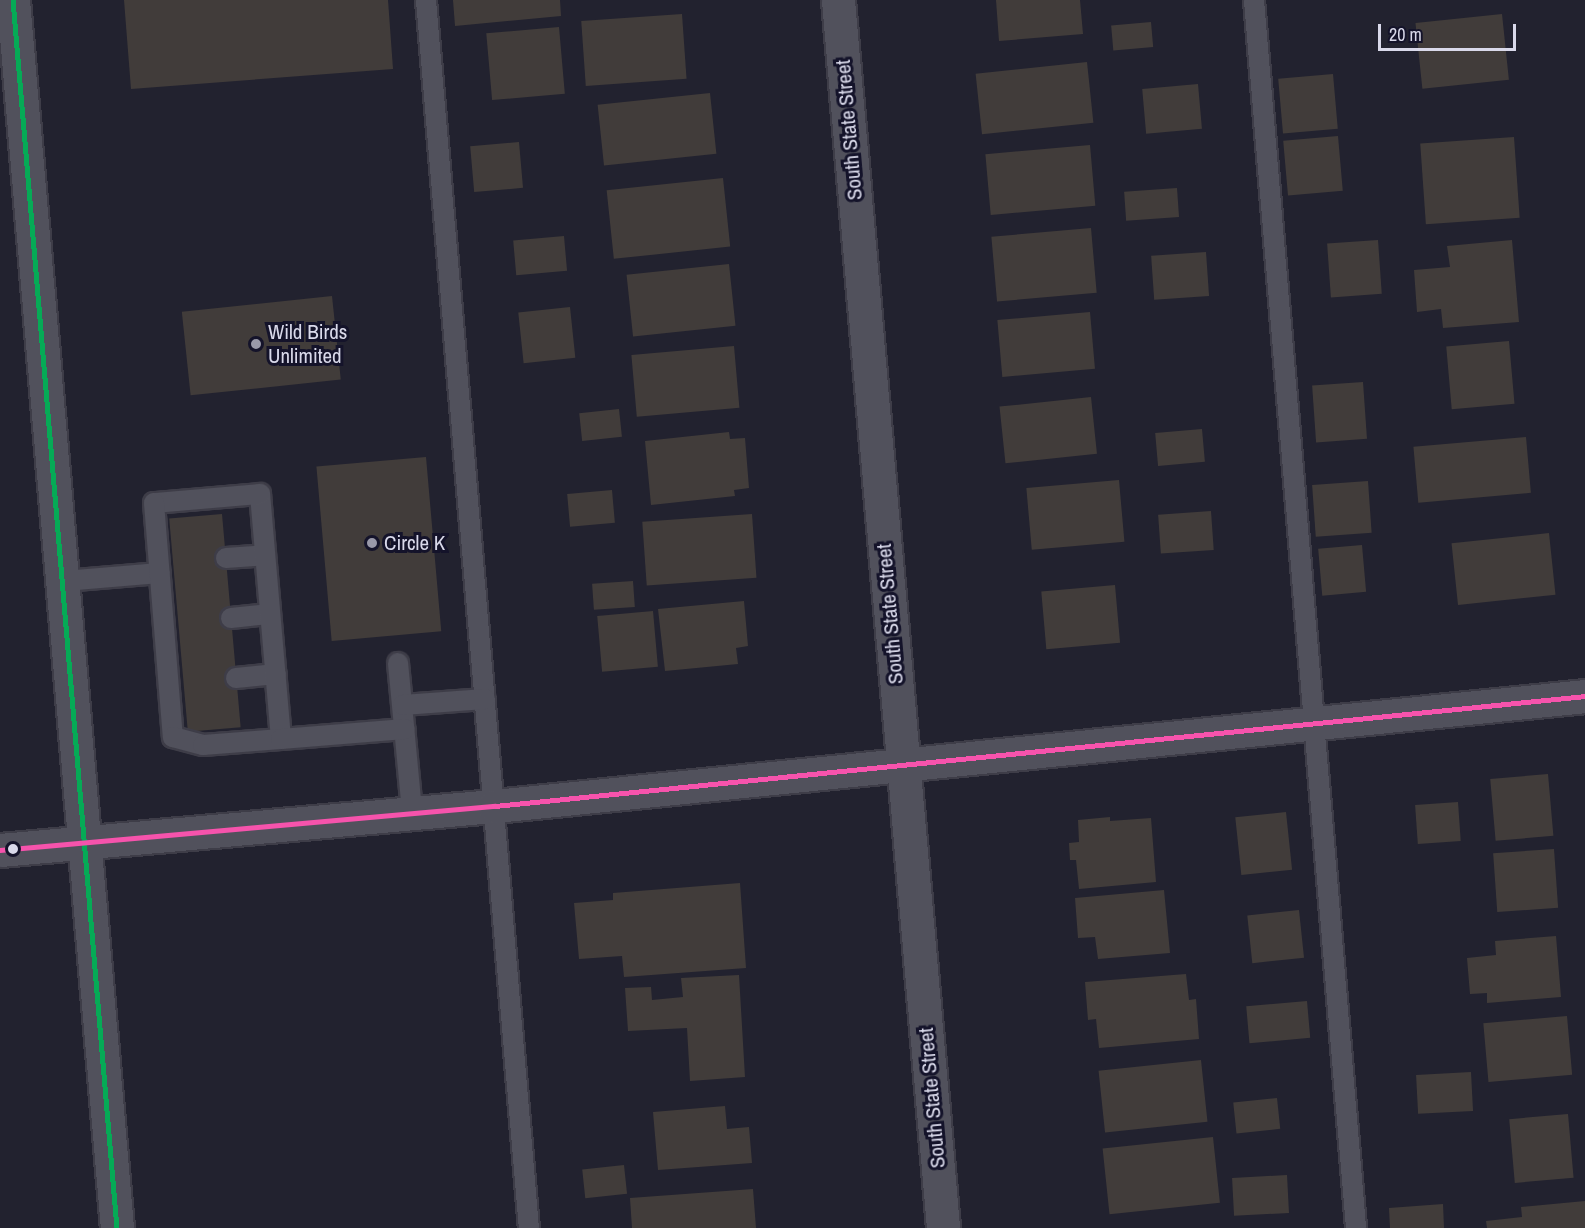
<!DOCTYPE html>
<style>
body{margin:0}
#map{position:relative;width:1585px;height:1228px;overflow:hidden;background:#22222f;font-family:"Archivo Narrow",sans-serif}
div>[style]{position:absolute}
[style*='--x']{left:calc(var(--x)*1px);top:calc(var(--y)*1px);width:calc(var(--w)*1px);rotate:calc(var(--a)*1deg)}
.building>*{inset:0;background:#413c3a;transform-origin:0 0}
.roads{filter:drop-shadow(2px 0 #3e3d48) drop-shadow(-2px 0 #3e3d48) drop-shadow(0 2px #3e3d48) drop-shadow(0 -2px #3e3d48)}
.lane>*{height:20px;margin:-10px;padding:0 10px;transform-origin:10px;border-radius:10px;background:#51515c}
.street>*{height:33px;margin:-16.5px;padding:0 16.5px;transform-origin:16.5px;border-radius:16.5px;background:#51515c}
.secondary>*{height:33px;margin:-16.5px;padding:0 16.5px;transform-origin:16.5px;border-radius:16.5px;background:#51515c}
.bus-1>*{height:4.5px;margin:-2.25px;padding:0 2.25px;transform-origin:2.25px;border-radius:2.25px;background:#06aa56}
.bus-2>*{height:4.5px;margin:-2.25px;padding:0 2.25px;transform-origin:2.25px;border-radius:2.25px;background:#f653ac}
.dots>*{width:16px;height:16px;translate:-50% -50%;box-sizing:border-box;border:3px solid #14132a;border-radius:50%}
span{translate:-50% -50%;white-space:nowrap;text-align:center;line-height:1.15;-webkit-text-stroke:6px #14132a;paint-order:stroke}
.street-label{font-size:21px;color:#d9d9ea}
.poi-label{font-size:21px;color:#d9d9ea}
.left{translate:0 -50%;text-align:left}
.scale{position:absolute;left:1378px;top:24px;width:138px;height:27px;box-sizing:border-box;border:3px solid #d9d9ea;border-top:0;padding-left:8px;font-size:18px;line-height:21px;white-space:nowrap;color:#d9d9ea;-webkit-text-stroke:4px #14132a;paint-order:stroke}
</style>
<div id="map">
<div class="building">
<div style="clip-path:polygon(124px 0,388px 0,393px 69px,131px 89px)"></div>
<div style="clip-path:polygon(453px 0,560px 0,561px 16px,455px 26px)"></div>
<div style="clip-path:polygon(996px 0,1080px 0,1083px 34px,999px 41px)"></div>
<div style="left:682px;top:14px;width:65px;height:101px;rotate:86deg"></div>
<div style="left:1502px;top:14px;width:66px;height:87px;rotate:84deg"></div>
<div style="left:1151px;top:22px;width:25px;height:40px;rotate:85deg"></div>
<div style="left:559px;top:27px;width:67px;height:73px;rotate:85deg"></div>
<div style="left:1087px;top:62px;width:61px;height:112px;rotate:84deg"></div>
<div style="left:1333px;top:74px;width:55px;height:55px;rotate:85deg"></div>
<div style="left:1198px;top:84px;width:45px;height:56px;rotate:85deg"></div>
<div style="left:710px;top:93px;width:61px;height:113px;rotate:84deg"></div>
<div style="left:1338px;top:136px;width:55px;height:55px;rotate:85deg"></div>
<div style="left:1514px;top:137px;width:81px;height:94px;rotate:86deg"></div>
<div style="left:519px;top:142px;width:46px;height:49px;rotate:85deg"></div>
<div style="left:1090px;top:145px;width:61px;height:105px;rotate:85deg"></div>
<div style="left:723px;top:178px;width:69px;height:117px;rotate:84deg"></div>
<div style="left:1177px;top:188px;width:29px;height:53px;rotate:86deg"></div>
<div style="left:1091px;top:228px;width:65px;height:100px;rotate:85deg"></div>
<div style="left:564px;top:236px;width:35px;height:51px;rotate:85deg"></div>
<div style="left:1378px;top:240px;width:54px;height:51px;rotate:86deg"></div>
<div style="clip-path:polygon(1512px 240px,1519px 322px,1443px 328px,1441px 309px,1417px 312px,1414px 270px,1450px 267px,1447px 246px)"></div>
<div style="left:1206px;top:252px;width:44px;height:55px;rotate:86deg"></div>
<div style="left:729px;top:264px;width:62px;height:103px;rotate:84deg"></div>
<div style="left:332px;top:296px;width:84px;height:151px;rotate:84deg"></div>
<div style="left:570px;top:307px;width:51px;height:52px;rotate:84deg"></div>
<div style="left:1090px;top:312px;width:57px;height:93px;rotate:85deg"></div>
<div style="left:1509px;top:341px;width:63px;height:63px;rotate:85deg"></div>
<div style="left:734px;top:346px;width:62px;height:103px;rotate:85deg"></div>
<div style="left:1363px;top:382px;width:57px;height:51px;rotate:86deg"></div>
<div style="left:1091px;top:397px;width:57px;height:92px;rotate:84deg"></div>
<div style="left:619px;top:409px;width:28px;height:40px;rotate:84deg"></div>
<div style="left:1202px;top:429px;width:33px;height:47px;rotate:85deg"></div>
<div style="clip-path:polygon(729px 432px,730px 439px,745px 438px,749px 488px,734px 490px,735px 496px,651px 505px,645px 441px)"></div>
<div style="left:1526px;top:437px;width:56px;height:113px;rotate:85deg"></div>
<div style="left:426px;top:457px;width:175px;height:110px;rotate:85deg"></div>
<div style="left:1119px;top:480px;width:62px;height:93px;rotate:85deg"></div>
<div style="left:1368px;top:481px;width:52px;height:56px;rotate:86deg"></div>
<div style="left:612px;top:490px;width:33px;height:45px;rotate:85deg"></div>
<div style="left:1211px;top:511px;width:39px;height:53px;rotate:86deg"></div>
<div style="left:222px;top:514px;width:214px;height:53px;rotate:85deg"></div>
<div style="left:752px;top:514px;width:64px;height:110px;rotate:86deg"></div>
<div style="left:1549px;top:533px;width:62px;height:98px;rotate:84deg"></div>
<div style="left:1362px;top:545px;width:47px;height:44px;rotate:85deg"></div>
<div style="left:633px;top:581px;width:26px;height:41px;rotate:86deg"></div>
<div style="left:1115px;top:585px;width:58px;height:74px;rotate:85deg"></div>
<div style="clip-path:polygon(744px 601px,748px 646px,736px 648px,738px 664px,665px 671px,658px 609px)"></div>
<div style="left:653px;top:611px;width:56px;height:56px;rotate:85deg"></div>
<div style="left:1548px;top:774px;width:62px;height:58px;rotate:85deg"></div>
<div style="left:1458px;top:802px;width:39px;height:43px;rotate:86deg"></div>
<div style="left:1286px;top:812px;width:58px;height:51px;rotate:84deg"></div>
<div style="clip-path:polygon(1110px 817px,1110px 821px,1151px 818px,1156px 882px,1079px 889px,1076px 860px,1070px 860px,1069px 843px,1079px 842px,1078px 820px)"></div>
<div style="left:1554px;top:849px;width:59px;height:61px;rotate:86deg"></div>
<div style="clip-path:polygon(740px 883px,746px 968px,624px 977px,622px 956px,579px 959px,574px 903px,613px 900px,613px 893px)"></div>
<div style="clip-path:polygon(1164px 890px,1170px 953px,1098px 959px,1095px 937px,1078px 938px,1075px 898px)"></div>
<div style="left:1299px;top:910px;width:48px;height:52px;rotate:84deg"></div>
<div style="clip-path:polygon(1556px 936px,1561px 997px,1487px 1003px,1487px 993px,1470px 994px,1467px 958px,1496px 955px,1495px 941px)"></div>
<div style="clip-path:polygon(1186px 974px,1189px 1000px,1196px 999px,1199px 1039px,1099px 1048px,1096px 1019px,1088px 1020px,1085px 982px)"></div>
<div style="clip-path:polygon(739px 975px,745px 1077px,690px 1081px,687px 1028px,628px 1031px,625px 988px,651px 987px,652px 1000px,683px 997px,681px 978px)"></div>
<div style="left:1307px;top:1001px;width:37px;height:61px;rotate:85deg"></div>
<div style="left:1567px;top:1016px;width:59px;height:84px;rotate:85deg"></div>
<div style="left:1201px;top:1060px;width:62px;height:103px;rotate:84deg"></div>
<div style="left:1471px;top:1072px;width:39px;height:55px;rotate:87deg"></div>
<div style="left:1277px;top:1098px;width:31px;height:44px;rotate:84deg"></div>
<div style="clip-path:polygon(725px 1106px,727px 1129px,749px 1127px,752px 1163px,658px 1170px,653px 1112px)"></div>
<div style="left:1568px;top:1114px;width:64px;height:59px;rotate:85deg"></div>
<div style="left:1213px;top:1137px;width:66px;height:111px;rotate:84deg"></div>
<div style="left:624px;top:1165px;width:29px;height:42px;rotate:84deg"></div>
<div style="left:1287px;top:1175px;width:38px;height:55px;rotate:87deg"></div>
<div style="clip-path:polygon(753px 1189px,756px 1228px,632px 1228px,630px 1198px)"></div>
<div style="clip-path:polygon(1585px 1201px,1585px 1228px,1487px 1228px,1486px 1221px,1522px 1217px,1521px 1207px)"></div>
<div style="clip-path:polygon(1443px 1204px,1444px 1228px,1390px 1228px,1389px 1208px)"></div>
</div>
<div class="roads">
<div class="lane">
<div style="--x:426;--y:0;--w:1232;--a:85.21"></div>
<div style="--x:1254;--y:0;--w:1232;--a:85.25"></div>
<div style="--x:226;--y:558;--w:39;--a:-4"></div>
<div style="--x:64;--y:581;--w:96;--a:-4.8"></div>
<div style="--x:231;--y:618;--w:39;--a:-6"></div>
<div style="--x:398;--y:663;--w:150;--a:84.6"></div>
<div style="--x:236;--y:678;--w:40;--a:-5.7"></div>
<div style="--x:403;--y:705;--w:82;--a:-4.2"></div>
<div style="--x:281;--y:739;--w:246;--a:-94.9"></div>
<div style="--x:260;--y:494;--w:106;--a:175.1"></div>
<div style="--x:154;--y:503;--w:235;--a:85.4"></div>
<div style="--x:173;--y:737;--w:31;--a:15"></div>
<div style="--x:203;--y:745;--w:78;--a:-4.4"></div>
<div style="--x:281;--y:739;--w:124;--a:-4.6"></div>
</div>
<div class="street">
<div style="--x:838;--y:0;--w:1232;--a:85.11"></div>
</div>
<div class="secondary">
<div style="--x:13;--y:0;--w:1232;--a:85.16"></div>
<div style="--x:0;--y:850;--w:497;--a:-5.1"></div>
<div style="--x:495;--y:806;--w:1096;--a:-5.76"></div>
</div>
</div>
<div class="bus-1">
<div style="--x:13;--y:0;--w:1232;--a:85.16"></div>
</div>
<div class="bus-2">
<div style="--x:0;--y:850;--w:497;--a:-5.1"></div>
<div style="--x:495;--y:806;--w:1096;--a:-5.76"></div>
</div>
<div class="dots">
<div style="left:256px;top:344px;background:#9999a9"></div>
<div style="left:372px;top:543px;background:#9999a9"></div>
<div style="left:13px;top:849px;background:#d9d9ea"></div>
</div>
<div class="street-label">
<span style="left:849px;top:130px;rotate:-95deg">South State Street</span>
<span style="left:890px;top:614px;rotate:-95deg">South State Street</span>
<span style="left:932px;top:1098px;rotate:-95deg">South State Street</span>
</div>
<div class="poi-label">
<span class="left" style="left:268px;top:344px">Wild Birds<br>Unlimited</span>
<span class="left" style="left:384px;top:543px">Circle K</span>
</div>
<div class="scale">20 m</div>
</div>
